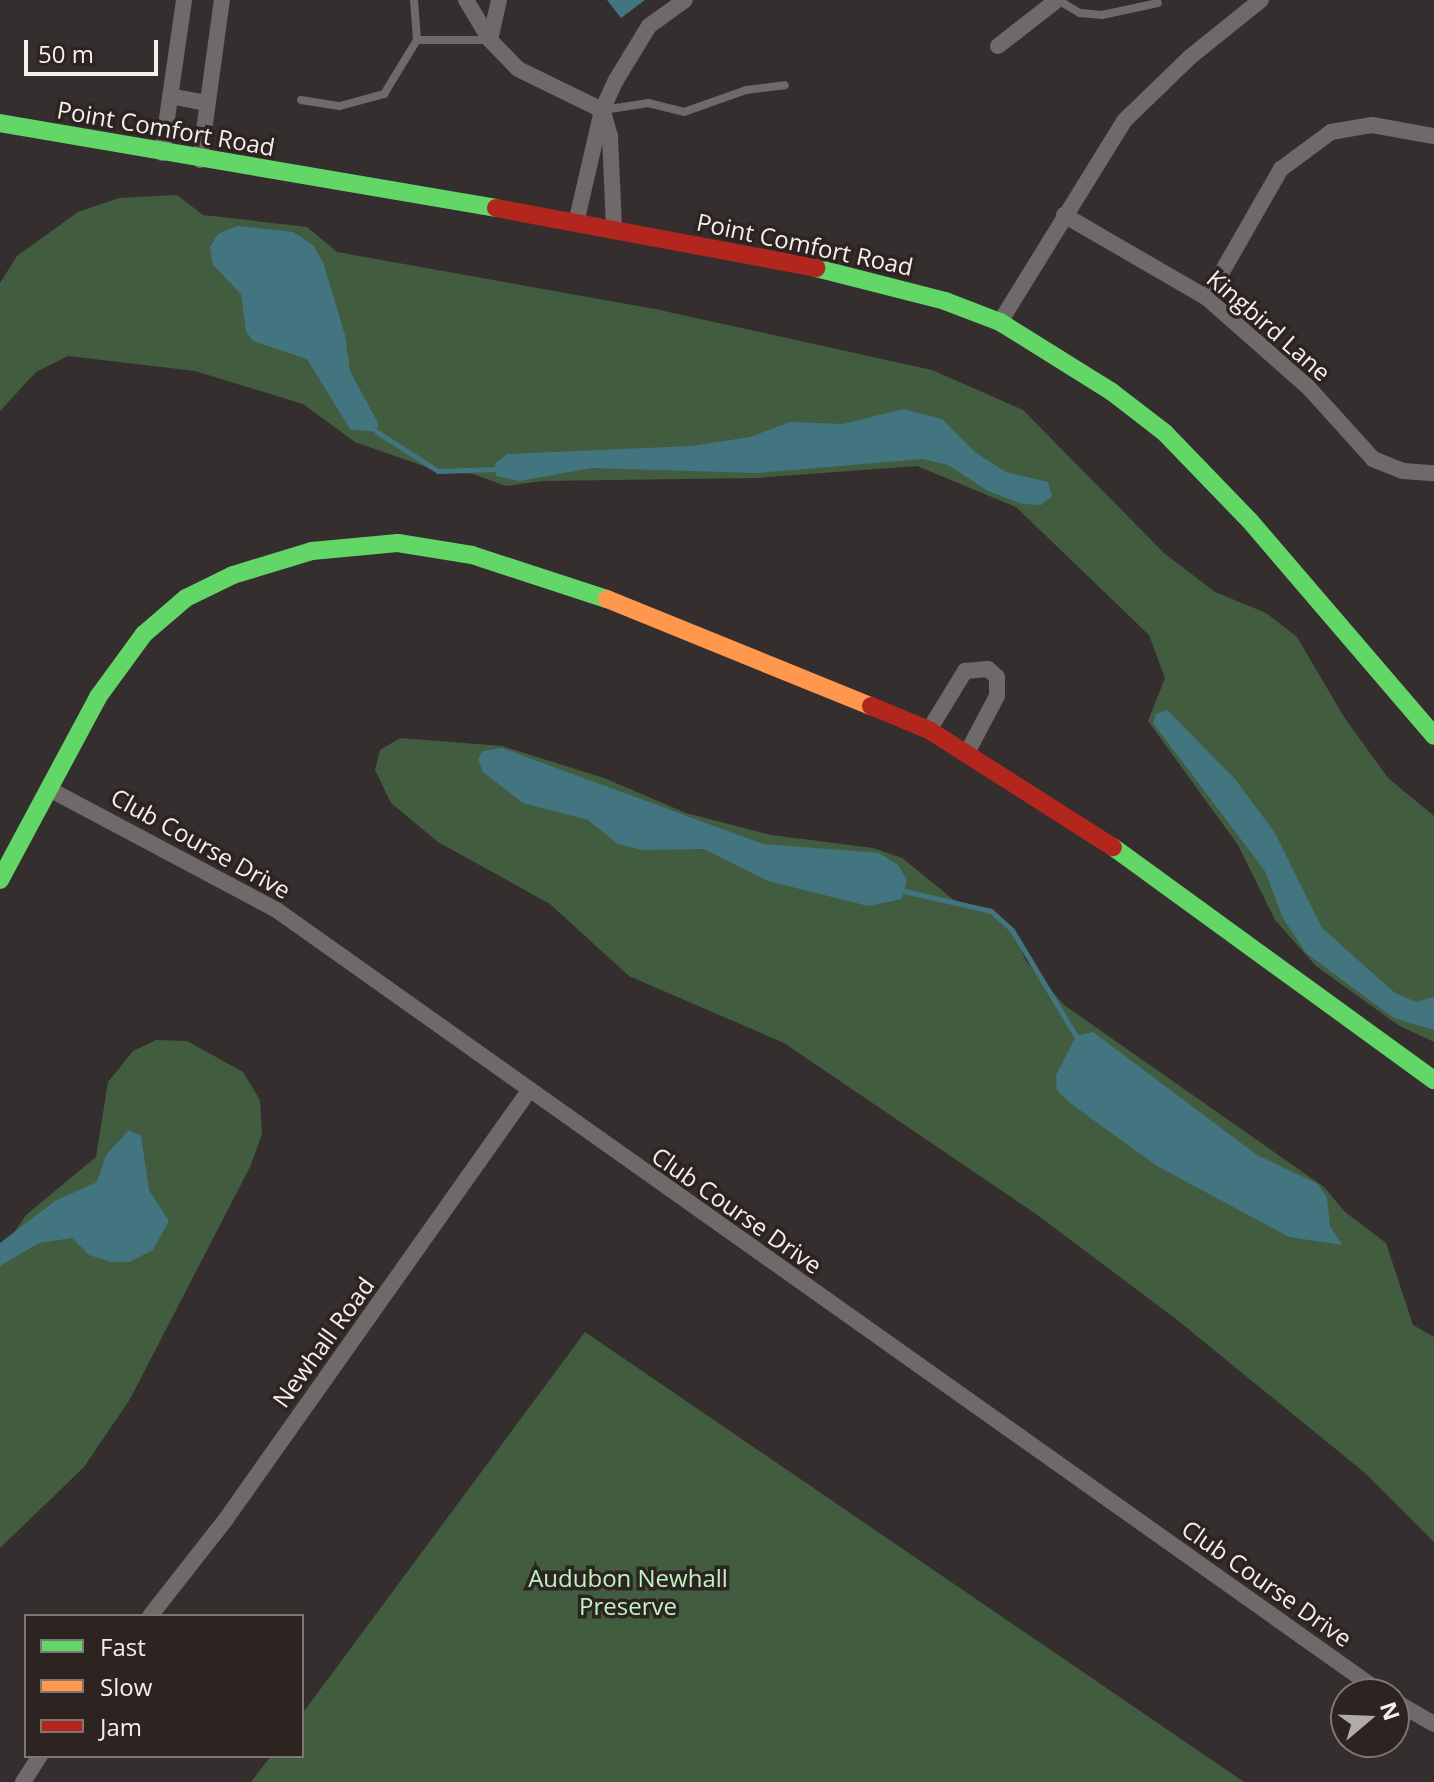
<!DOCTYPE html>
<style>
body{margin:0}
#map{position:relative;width:1434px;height:1782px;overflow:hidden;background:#342f2e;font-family:"Open Sans",sans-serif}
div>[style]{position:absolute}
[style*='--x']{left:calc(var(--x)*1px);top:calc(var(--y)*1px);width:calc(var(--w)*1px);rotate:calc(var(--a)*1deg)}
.green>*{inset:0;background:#425c40}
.water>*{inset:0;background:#437581}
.stream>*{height:5px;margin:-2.5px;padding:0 2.5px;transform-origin:2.5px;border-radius:2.5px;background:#437581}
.lane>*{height:8px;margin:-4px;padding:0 4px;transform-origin:4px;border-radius:4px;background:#70696a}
.street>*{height:16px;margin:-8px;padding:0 8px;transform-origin:8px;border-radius:8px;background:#70696a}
.fast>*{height:18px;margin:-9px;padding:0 9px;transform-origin:9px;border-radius:9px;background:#63d668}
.slow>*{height:18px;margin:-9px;padding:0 9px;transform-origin:9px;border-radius:9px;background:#ff974d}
.jam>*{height:18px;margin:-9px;padding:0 9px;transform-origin:9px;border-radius:9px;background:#b3261e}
span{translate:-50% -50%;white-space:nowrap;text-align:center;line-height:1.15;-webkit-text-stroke:7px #2d2422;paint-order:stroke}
.street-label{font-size:24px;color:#f5f0ed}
.park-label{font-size:24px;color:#bef4bd}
.legend{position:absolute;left:24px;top:1614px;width:280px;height:144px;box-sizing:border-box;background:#2d2422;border:2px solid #7d7673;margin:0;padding:10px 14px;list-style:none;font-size:24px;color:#f5f0ed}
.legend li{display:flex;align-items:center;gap:16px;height:40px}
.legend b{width:40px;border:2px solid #7d7673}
.north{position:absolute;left:1330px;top:1678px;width:80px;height:80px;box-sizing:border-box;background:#2d2422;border:2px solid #7d7673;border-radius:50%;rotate:71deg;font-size:22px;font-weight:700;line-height:32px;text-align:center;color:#f5f0ed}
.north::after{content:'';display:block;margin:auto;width:28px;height:36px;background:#b1acaa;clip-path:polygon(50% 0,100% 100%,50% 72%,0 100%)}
.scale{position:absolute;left:24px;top:40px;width:134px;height:36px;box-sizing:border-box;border:4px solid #f5f0ed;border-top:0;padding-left:10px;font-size:24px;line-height:28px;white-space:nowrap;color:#f5f0ed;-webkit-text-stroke:6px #2d2422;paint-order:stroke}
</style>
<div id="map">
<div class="green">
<div style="clip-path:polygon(177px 195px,203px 215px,307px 227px,337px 252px,655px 309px,932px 370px,1023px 410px,1164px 553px,1215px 592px,1266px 613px,1297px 637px,1344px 717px,1388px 778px,1434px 816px,1434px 1042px,1398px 1025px,1316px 966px,1275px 920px,1238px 845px,1148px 721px,1165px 678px,1149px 635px,1016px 507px,917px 466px,756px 478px,542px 481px,506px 486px,473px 474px,438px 471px,355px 442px,303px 404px,195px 371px,68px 356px,36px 372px,0 411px,0 283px,17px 256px,78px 212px,119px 198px)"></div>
<div style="clip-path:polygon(400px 738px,502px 746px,604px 778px,686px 813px,771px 835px,873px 848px,902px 858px,954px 900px,991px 911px,1012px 930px,1026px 961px,1064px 1005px,1324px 1187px,1345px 1212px,1386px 1243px,1413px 1325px,1434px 1337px,1434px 1542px,1365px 1473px,1176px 1319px,1036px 1214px,784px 1043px,629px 976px,550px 904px,438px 842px,391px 803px,375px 770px,380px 750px)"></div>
<div style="clip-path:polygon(156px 1040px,187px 1041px,243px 1072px,260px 1100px,262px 1134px,250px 1167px,130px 1399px,84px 1467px,0 1548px,0 1253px,26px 1215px,96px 1157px,108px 1082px,133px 1051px)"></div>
<div style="clip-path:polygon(585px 1332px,1244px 1782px,1245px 1782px,251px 1782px,271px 1756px,302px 1756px,302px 1714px)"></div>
</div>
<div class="water">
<div style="clip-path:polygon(607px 0,645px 0,621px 18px)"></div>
<div style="clip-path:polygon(237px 226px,293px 232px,313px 245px,323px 262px,345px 335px,350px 371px,378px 423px,377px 432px,350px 429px,307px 359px,253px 341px,246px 331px,241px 294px,213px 265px,210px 247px,218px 234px)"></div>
<div style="clip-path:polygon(903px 409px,942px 419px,976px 453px,1006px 472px,1048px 482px,1052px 496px,1041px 505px,1022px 504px,988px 491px,948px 465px,923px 459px,757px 473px,592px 468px,519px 481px,496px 476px,495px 463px,508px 454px,692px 446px,750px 437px,790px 422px,843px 424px)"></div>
<div style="clip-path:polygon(1167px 710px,1235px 779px,1275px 833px,1322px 928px,1395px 993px,1416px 1002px,1434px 997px,1434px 1030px,1394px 1018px,1306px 953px,1283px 918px,1265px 871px,1153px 723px,1156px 714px)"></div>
<div style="clip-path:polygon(502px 748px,763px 844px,879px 853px,898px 865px,907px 880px,902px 899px,868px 906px,768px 881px,704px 849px,642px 850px,618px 844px,588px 820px,523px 803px,483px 772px,478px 759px,483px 751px)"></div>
<div style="clip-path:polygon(1093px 1032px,1257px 1155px,1318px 1184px,1327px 1198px,1330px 1226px,1342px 1245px,1289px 1237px,1157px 1166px,1070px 1103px,1057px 1090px,1056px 1075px,1076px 1036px)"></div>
<div style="clip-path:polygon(129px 1130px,141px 1136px,149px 1190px,169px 1221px,153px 1250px,129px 1262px,111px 1262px,89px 1255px,72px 1238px,39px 1243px,0 1266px,0 1243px,55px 1201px,97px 1182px,106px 1155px)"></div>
</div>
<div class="stream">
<div style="--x:377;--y:432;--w:72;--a:32.6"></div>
<div style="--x:438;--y:471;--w:58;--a:-2"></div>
<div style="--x:904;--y:891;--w:89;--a:12.9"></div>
<div style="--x:991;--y:911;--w:28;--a:42"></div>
<div style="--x:1012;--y:930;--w:124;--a:58.9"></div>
</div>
<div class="lane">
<div style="--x:414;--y:0;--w:40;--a:85.7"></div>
<div style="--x:1058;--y:0;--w:26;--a:31"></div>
<div style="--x:1080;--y:13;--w:22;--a:5"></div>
<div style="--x:1102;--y:15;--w:57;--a:-12.1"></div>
<div style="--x:301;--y:100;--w:39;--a:9"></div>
<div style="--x:340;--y:106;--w:46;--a:-15.3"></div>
<div style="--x:384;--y:94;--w:63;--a:-58.6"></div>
<div style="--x:417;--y:40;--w:72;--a:0"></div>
<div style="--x:603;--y:110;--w:46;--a:-8.8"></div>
<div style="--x:648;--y:103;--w:37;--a:14"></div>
<div style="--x:684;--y:112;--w:66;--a:-19.5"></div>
<div style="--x:746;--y:90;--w:39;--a:-7"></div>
</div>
<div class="street">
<div style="--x:466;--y:0;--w:47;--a:59"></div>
<div style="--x:490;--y:40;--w:40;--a:46"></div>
<div style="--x:518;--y:69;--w:93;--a:26"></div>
<div style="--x:490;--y:40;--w:41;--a:-77.3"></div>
<div style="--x:998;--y:46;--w:75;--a:-37.9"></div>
<div style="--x:170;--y:96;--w:36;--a:11"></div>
<div style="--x:603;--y:112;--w:25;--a:74"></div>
<div style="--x:610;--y:136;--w:92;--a:87.5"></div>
<div style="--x:162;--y:153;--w:155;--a:-81.8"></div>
<div style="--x:200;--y:160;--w:162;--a:-82.2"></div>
<div style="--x:1064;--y:215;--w:165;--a:30.1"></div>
<div style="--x:1207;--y:298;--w:135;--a:41.4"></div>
<div style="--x:1308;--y:387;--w:97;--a:47.9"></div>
<div style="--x:1373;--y:459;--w:32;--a:22"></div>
<div style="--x:1403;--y:471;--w:31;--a:4"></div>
<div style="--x:576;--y:223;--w:116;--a:-77"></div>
<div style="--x:602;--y:110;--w:33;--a:-65"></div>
<div style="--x:616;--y:80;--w:63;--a:-58.6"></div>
<div style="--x:649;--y:26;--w:44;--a:-35.8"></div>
<div style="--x:1207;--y:298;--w:149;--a:-60.2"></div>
<div style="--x:1281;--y:169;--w:62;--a:-36.5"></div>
<div style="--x:1331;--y:132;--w:42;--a:-9.7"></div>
<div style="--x:1372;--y:125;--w:63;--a:10.1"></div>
<div style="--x:1000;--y:322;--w:236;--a:-58.3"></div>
<div style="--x:1124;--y:121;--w:92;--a:-44.1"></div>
<div style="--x:1190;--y:57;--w:91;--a:-38.8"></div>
<div style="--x:929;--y:730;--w:69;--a:-58.6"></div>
<div style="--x:965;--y:671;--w:23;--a:-5"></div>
<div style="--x:988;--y:669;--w:12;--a:42"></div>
<div style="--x:997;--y:677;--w:19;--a:90"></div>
<div style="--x:997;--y:696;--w:62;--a:117.8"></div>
<div style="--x:49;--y:789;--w:259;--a:28"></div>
<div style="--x:278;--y:911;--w:1354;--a:35.32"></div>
<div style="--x:150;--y:1616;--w:123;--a:-51.9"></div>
<div style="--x:226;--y:1519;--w:523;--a:-54.73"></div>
<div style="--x:1394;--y:1701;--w:46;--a:29.9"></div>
<div style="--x:23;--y:1782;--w:31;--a:-57"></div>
</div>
<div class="fast">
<div style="--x:0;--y:123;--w:503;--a:9.72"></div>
<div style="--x:816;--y:268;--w:133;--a:14.3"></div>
<div style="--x:945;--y:301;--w:59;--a:20.9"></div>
<div style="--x:1000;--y:322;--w:132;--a:32"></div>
<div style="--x:1112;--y:392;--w:67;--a:37.7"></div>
<div style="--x:1165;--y:433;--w:122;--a:46"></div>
<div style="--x:1250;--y:521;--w:283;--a:49.4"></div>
<div style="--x:1113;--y:847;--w:397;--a:36"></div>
<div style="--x:0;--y:880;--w:208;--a:-61.8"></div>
<div style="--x:98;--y:697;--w:78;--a:-53.9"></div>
<div style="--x:144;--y:634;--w:55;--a:-40.6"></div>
<div style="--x:186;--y:598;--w:52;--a:-26.1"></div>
<div style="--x:233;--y:575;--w:83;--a:-16.9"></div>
<div style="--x:312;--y:551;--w:86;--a:-5.3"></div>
<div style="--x:398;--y:543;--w:75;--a:9.2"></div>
<div style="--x:472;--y:555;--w:142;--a:18.1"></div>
</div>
<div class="slow">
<div style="--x:607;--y:599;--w:285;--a:22.1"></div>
</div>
<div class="jam">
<div style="--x:496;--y:208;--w:326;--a:10.6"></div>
<div style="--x:871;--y:706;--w:63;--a:22.5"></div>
<div style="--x:929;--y:730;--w:218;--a:32.5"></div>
</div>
<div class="street-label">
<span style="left:166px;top:128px;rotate:10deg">Point Comfort Road</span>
<span style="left:805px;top:244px;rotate:12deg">Point Comfort Road</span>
<span style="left:1269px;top:325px;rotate:41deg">Kingbird Lane</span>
<span style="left:201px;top:843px;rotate:29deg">Club Course Drive</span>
<span style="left:737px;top:1210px;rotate:35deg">Club Course Drive</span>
<span style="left:323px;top:1342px;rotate:-54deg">Newhall Road</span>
<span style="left:1267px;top:1583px;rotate:35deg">Club Course Drive</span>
</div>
<div class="park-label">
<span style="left:628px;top:1592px">Audubon Newhall<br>Preserve</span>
</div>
<ul class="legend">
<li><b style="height:10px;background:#63d668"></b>Fast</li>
<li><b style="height:10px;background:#ff974d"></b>Slow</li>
<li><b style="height:10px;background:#b3261e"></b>Jam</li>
</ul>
<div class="north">N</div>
<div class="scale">50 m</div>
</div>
